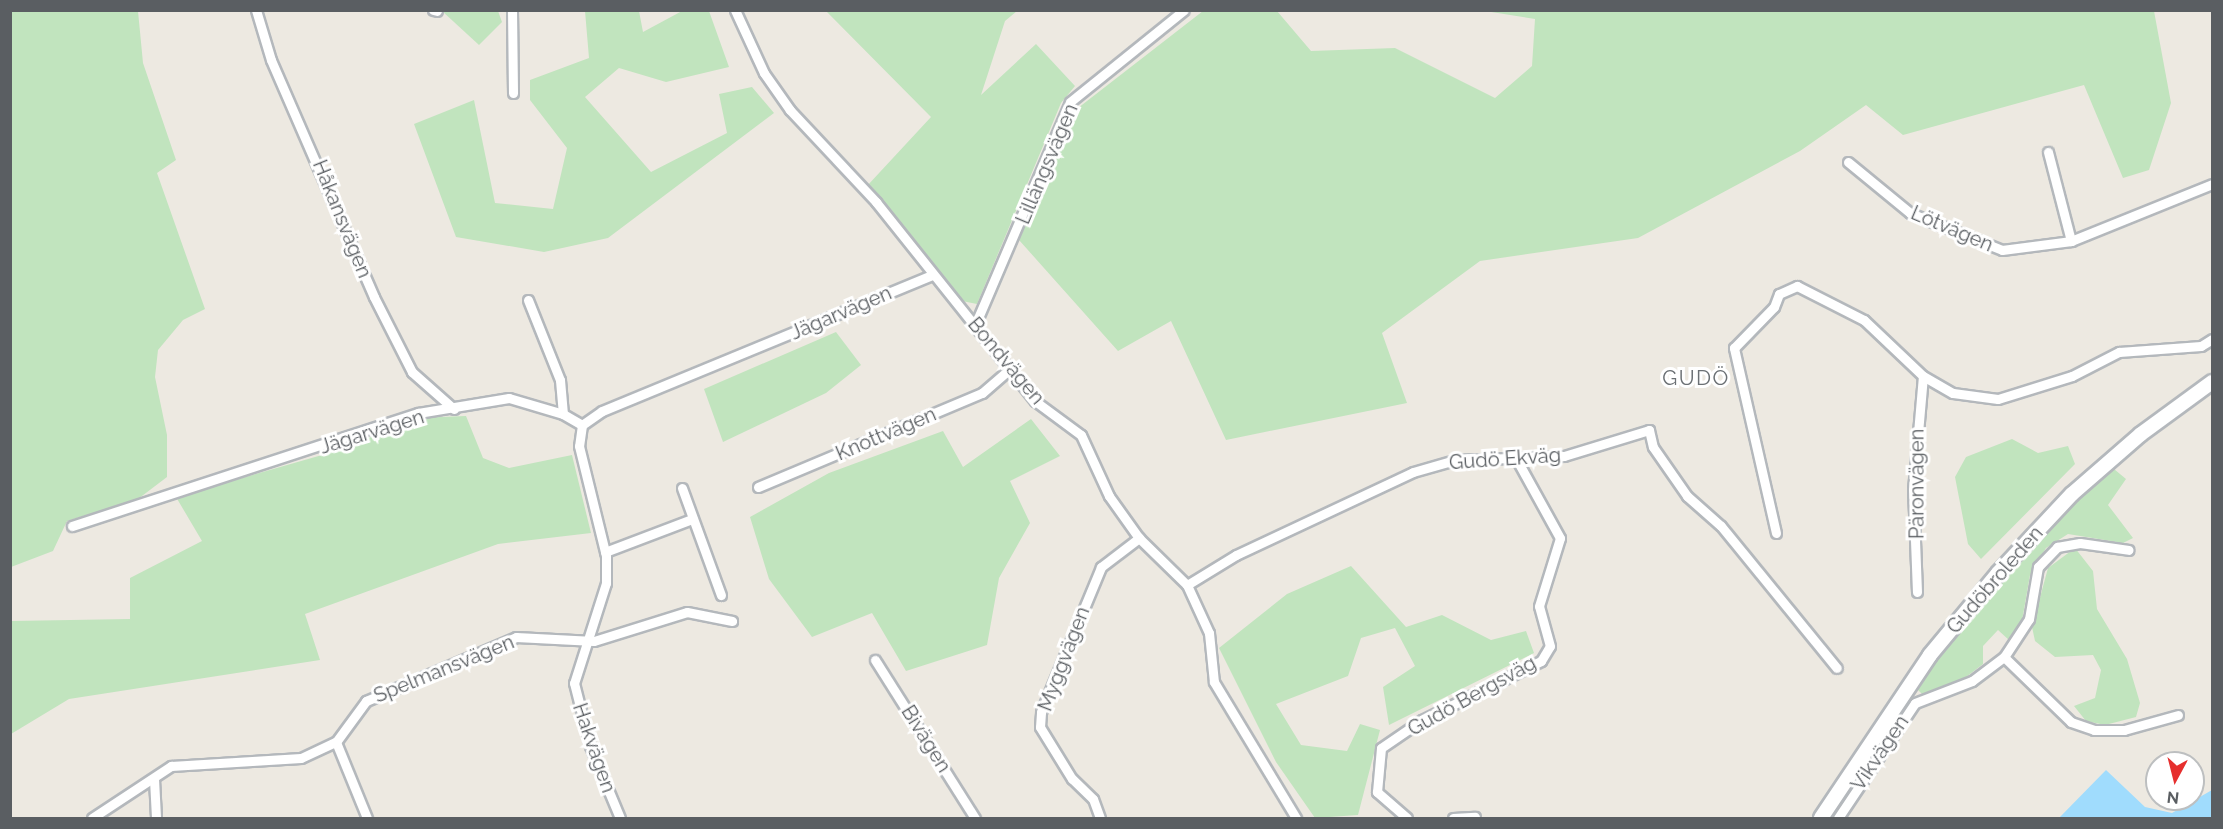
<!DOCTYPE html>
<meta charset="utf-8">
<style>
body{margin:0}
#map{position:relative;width:2223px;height:829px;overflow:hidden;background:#ede9e1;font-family:Raleway,sans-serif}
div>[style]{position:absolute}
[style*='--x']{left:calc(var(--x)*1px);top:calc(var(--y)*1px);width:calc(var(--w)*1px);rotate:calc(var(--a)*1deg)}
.green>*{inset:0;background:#c1e4be}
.water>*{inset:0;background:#a0dcfd}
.roads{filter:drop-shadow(2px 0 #b4b8bc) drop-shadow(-2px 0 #b4b8bc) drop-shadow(0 2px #b4b8bc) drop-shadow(0 -2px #b4b8bc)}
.street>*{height:9px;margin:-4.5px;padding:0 4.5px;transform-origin:4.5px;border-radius:4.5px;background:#fff}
.secondary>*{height:14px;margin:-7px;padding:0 7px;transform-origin:7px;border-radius:7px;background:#fff}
span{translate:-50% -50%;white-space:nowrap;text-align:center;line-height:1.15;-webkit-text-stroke:6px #fff;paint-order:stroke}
.street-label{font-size:20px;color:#5a5e62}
.neighbourhood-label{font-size:21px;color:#6b7074;letter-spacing:1.5px}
.frame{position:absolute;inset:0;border:12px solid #5a5e62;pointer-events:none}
.north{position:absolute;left:2145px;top:751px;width:60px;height:60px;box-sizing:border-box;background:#fff;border:2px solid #bdbfc0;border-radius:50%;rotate:187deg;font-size:16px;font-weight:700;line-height:24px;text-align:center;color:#5a5e62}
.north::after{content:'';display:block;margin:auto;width:21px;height:27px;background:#e62f2e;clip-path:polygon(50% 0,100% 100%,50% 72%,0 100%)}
</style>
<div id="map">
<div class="green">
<div style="clip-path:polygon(10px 11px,138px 11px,143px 63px,176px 160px,157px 173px,205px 309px,183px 320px,158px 350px,155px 377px,167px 435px,167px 477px,138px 499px,67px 521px,53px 551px,11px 567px)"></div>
<div style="clip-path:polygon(442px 11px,498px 11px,502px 22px,479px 45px)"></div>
<div style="clip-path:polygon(585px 11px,639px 11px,643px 32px,682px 11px,709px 11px,729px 67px,666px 82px,619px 68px,585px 97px,651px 172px,727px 133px,719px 94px,752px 87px,774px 113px,608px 238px,544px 252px,456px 237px,414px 124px,474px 100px,495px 203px,553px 209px,567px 148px,530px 100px,530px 80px,589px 58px)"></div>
<div style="clip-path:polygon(826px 11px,1017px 11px,1005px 21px,981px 95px,1036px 44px,1075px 86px,1061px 103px,977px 304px,962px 301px,867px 186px,931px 117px)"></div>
<div style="clip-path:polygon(1203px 11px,1277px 11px,1311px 51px,1395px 48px,1495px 98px,1532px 66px,1535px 19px,1485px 11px,2154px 11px,2171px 103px,2149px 170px,2123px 178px,2084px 85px,1903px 135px,1866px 105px,1800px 151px,1638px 238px,1480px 261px,1382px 333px,1407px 403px,1226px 440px,1171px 321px,1118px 351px,1019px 240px,1078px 108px)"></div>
<div style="clip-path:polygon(836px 332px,861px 365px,826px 393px,723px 442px,704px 389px)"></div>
<div style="clip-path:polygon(466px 416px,483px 458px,509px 468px,572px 455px,591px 533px,498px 544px,305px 614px,320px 660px,69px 699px,11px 734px,11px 621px,130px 619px,130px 578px,202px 541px,176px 497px,343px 449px,414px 418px)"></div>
<div style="clip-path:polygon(1031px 419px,1060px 456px,1010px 481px,1030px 523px,999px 578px,987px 645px,906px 671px,872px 613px,812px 637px,769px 579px,750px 517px,829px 473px,943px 431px,963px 467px)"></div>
<div style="clip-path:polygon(2012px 439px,2038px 453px,2068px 446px,2075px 464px,1981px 559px,1968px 544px,1955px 477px,1966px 457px)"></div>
<div style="clip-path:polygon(2114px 469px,2126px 479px,2108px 505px,2133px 538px,2123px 543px,2068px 534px,2046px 548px,2030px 575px,2022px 621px,2010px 641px,1998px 630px,1983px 646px,1983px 664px,1953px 687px,1924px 696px,1916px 688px,1974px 612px,2064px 511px)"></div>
<div style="clip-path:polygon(2075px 548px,2093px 571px,2097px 609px,2127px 659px,2140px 703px,2136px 717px,2105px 725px,2086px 721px,2074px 706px,2095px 698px,2101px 670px,2093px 655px,2055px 657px,2035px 641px,2032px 627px,2048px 568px)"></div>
<div style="clip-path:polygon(1351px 566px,1406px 627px,1442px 615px,1491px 640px,1526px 631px,1534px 653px,1389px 725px,1383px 687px,1415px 666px,1395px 628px,1361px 638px,1348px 676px,1276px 704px,1301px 745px,1347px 751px,1360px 724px,1380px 730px,1358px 815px,1315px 818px,1276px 762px,1219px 648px,1287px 594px)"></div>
</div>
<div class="water">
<div style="clip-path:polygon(2106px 770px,2145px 807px,2172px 813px,2212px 790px,2212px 818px,2059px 818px)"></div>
</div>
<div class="roads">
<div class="street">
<div style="--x:256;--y:10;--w:52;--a:73.3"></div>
<div style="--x:271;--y:60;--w:258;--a:66.5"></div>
<div style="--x:374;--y:297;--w:84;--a:63.1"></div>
<div style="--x:412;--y:372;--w:56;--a:41.4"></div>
<div style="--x:433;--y:10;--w:4;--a:14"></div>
<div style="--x:512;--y:10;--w:83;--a:89.3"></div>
<div style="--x:735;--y:10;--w:69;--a:65.3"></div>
<div style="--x:764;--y:73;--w:45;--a:54.9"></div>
<div style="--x:790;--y:110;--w:126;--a:46.9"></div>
<div style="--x:876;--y:202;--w:255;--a:51.4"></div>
<div style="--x:1035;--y:401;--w:57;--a:36.5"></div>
<div style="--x:1081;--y:435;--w:67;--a:65.3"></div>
<div style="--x:1109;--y:496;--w:52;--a:54.5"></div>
<div style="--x:1139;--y:538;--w:67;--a:44.4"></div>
<div style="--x:1187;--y:585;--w:53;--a:65.4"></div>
<div style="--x:1209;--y:633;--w:49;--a:84.2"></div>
<div style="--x:1214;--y:682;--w:159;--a:58.9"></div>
<div style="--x:2048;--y:152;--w:92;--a:75.5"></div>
<div style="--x:1848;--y:162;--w:80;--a:39.4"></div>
<div style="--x:1910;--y:213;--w:99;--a:21.9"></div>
<div style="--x:2002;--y:250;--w:70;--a:-7.4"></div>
<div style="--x:2071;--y:241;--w:152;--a:-22"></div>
<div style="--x:528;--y:300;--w:86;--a:68.2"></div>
<div style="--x:560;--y:380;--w:34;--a:85"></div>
<div style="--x:975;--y:325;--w:242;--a:-66.9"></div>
<div style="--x:1070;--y:102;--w:146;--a:-38.9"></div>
<div style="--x:582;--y:425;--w:21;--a:98"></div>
<div style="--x:579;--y:446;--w:113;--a:76.2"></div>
<div style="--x:606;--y:556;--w:27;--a:90"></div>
<div style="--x:606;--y:583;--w:105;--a:107.7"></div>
<div style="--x:574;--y:683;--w:65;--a:75.7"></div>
<div style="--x:590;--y:746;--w:78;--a:67.4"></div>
<div style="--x:758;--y:487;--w:243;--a:-22.8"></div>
<div style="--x:982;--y:393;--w:35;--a:-41"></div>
<div style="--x:682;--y:488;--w:114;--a:70"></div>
<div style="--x:72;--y:526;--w:364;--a:-18.1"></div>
<div style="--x:418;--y:413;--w:92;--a:-9.4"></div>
<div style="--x:509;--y:398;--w:56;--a:16.5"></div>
<div style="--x:563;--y:414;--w:22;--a:30"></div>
<div style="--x:582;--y:425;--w:24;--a:-35"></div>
<div style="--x:602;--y:411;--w:357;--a:-22.4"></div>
<div style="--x:1776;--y:533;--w:190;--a:-102.8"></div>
<div style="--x:1734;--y:348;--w:57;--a:-45.7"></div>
<div style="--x:1774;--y:307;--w:14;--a:-69"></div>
<div style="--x:1779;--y:294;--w:20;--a:-24"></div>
<div style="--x:1797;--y:286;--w:75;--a:26.9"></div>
<div style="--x:1864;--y:320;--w:81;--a:43.5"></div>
<div style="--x:1923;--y:376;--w:34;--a:30"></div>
<div style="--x:1953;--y:393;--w:45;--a:7.6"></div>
<div style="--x:1998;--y:399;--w:77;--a:-17.3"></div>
<div style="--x:2072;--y:376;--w:53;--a:-27.1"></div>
<div style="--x:2119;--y:352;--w:82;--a:-4.2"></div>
<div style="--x:2201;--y:346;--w:13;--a:-32"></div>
<div style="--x:605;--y:552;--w:93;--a:-20.8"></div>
<div style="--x:1187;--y:585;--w:57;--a:-31.5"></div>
<div style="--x:1236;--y:555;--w:195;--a:-25.1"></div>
<div style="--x:1413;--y:472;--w:44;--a:-15.9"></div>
<div style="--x:1455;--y:460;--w:109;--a:-2.1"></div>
<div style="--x:1564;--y:456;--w:89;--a:-17"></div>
<div style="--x:1649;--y:430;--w:17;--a:77"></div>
<div style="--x:1653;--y:447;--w:60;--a:55.2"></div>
<div style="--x:1687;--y:496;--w:45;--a:41.4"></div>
<div style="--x:1721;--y:526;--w:183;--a:50.8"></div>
<div style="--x:1917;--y:592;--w:102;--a:-92.2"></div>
<div style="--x:1913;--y:490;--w:114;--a:-85"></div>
<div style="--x:2004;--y:657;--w:93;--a:44.1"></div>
<div style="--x:2071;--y:722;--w:24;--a:19"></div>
<div style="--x:2094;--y:730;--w:30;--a:0"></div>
<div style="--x:2124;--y:730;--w:56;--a:-15.5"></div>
<div style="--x:875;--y:660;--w:187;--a:57.7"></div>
<div style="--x:336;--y:742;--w:82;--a:67.8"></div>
<div style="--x:154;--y:779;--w:39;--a:87"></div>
<div style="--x:92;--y:818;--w:95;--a:-33.4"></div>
<div style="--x:171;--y:766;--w:130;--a:-3.5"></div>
<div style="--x:301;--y:758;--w:38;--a:-25"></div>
<div style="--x:336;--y:742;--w:51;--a:-53.8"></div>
<div style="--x:366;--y:701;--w:163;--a:-23.1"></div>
<div style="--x:516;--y:637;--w:78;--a:2.9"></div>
<div style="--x:594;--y:641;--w:97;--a:-17.3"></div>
<div style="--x:687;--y:612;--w:46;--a:11.3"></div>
<div style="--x:1100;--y:818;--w:20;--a:-110"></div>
<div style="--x:1093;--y:799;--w:29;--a:-136"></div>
<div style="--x:1072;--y:779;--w:61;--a:-121.6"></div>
<div style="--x:1040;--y:727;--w:15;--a:-86"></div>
<div style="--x:1041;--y:712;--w:157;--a:-67.5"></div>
<div style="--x:1101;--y:567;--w:48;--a:-37.3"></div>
<div style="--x:1407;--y:818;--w:40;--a:-139"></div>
<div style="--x:1377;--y:792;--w:44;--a:-84.8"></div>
<div style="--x:1381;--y:748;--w:50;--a:-34.3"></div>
<div style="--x:1422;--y:720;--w:133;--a:-26.4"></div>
<div style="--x:1541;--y:661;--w:17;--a:-59"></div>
<div style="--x:1550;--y:646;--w:41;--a:-105.4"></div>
<div style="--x:1539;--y:606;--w:71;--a:-72.8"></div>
<div style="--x:1560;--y:538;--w:89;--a:-118.9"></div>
<div style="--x:1453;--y:818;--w:22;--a:-3"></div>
<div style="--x:1838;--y:818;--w:138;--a:-56.2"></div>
<div style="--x:1915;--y:703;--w:61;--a:-21.1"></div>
<div style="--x:1972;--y:681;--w:40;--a:-37"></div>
<div style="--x:2004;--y:657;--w:45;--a:-56.7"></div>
<div style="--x:2029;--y:619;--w:53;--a:-80.2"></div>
<div style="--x:2038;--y:567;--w:28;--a:-46"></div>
<div style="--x:2057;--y:547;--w:23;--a:-10"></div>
<div style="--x:2080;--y:543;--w:49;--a:8.1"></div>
</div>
<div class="secondary">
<div style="--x:1821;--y:818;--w:196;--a:-56.2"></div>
<div style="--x:1930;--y:655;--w:107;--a:-50.3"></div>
<div style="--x:1998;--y:573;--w:108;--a:-46.9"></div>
<div style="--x:2072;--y:494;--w:91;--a:-41"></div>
<div style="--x:2141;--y:434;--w:88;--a:-36.2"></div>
</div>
</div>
<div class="street-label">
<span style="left:1047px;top:164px;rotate:-67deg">Lillängsvägen</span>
<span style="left:342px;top:219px;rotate:68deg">Håkansvägen</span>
<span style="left:1952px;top:229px;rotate:23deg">Lötvägen</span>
<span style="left:841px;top:313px;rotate:-23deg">Jägarvägen</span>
<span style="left:1006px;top:361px;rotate:50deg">Bondvägen</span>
<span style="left:372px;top:432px;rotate:-17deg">Jägarvägen</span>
<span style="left:886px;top:434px;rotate:-23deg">Knottvägen</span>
<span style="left:1505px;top:459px;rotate:-4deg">Gudö Ekväg</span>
<span style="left:1917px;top:484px;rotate:-90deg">Päronvägen</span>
<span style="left:1995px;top:580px;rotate:-49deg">Gudöbroleden</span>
<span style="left:1064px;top:659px;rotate:-69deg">Myggvägen</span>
<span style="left:444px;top:669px;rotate:-22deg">Spelmansvägen</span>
<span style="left:1472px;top:696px;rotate:-29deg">Gudö Bergsväg</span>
<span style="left:926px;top:739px;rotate:58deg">Bivägen</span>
<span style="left:594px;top:748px;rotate:71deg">Hakvägen</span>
<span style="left:1880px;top:753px;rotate:-56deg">Vikvägen</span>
</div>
<div class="neighbourhood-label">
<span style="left:1696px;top:378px">GUDÖ</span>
</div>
<div class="frame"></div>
<div class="north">N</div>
</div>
